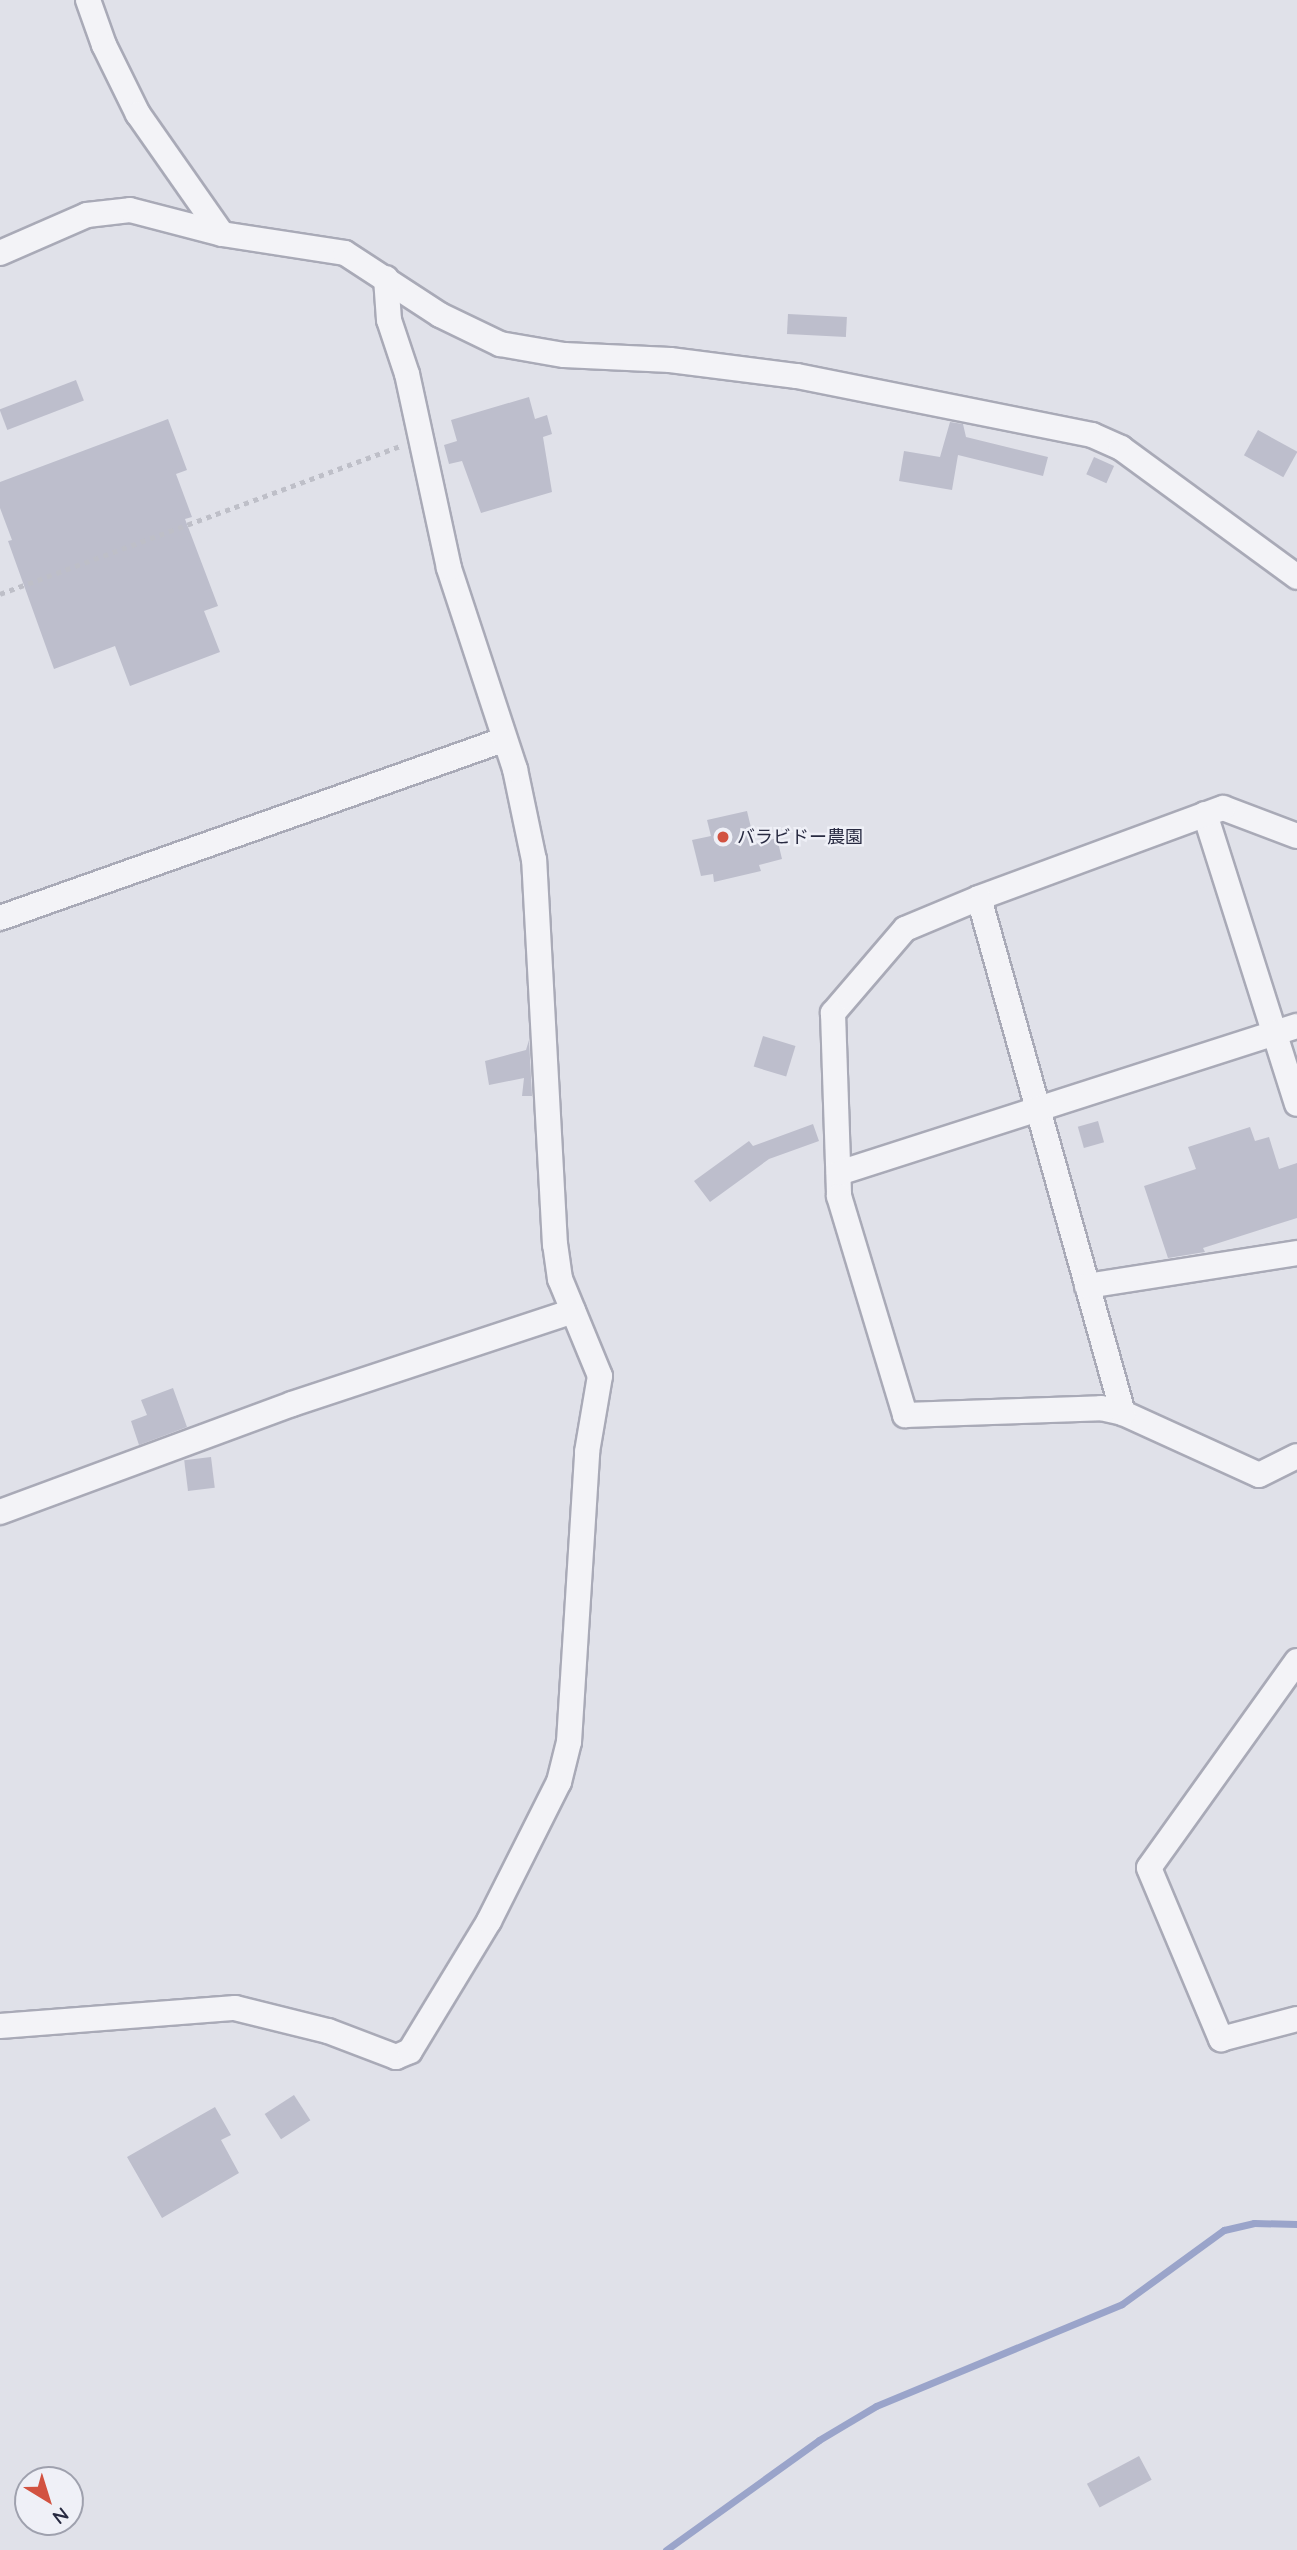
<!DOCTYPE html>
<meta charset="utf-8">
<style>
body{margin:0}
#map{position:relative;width:1297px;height:2550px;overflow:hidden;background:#e0e1e9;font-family:Quicksand,"Noto Sans JP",sans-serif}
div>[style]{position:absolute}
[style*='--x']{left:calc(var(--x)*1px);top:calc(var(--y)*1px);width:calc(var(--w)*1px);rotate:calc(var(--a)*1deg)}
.stream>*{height:7px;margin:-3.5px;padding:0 3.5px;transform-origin:3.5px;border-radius:3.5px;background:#9aa4ca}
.building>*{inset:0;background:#bdbecc;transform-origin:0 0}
.path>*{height:4.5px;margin-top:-2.25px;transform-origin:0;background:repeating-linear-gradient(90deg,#bebfc8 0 5px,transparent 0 10px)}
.roads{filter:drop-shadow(2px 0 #a9aab7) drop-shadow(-2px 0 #a9aab7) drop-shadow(0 2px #a9aab7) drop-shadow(0 -2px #a9aab7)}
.minor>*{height:24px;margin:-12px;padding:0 12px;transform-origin:12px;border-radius:12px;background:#f3f3f7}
.dots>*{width:19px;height:19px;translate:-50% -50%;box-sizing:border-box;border:4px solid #eff0f7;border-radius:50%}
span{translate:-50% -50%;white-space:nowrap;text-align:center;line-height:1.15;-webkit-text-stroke:5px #eff0f7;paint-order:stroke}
.poi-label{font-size:18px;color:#282a41}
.left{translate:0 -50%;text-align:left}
.north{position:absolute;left:14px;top:2466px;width:70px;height:70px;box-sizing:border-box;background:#eff0f7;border:2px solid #9fa1ae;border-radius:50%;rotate:142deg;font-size:19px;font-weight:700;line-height:28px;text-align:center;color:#282a41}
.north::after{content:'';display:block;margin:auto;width:24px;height:32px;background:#d25241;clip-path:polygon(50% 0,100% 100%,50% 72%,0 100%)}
</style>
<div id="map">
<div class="stream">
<div style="--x:666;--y:2550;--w:188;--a:-35.7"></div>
<div style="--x:819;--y:2440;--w:66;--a:-30.8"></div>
<div style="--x:876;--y:2406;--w:266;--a:-22.5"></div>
<div style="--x:1122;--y:2304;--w:126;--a:-36"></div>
<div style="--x:1224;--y:2230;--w:31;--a:-13"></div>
<div style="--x:1254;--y:2223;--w:43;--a:1.3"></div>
</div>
<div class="building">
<div style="left:788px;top:314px;width:59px;height:20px;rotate:3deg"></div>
<div style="left:76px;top:380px;width:22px;height:82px;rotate:69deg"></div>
<div style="clip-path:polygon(529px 397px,535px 419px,547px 415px,552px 434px,543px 437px,552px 492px,481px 513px,462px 461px,449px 464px,444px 445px,457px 441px,451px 420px)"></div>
<div style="clip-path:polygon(168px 419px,187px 470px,176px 474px,192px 517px,185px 519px,218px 606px,204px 611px,220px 652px,130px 686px,115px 646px,54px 669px,8px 541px,12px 540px,0 508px,0 482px)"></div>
<div style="clip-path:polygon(950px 422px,963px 424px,966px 437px,1048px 457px,1043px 476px,958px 455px,952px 490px,899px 481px,904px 451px,940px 457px)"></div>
<div style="left:1258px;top:430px;width:45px;height:29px;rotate:29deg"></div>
<div style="left:1094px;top:457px;width:22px;height:19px;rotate:24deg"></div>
<div style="clip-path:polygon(747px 811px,755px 844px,777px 838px,782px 859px,759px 865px,761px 871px,714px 882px,713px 874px,701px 876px,692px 840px,711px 836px,707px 820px)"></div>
<div style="left:763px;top:1036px;width:34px;height:32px;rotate:17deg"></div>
<div style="clip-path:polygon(529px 1040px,532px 1096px,522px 1096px,524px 1078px,489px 1085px,485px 1061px,526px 1050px)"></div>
<div style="left:1098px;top:1121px;width:22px;height:21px;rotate:74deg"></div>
<div style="clip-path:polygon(813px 1124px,819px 1141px,769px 1159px,710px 1202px,694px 1181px,749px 1141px,753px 1146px)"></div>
<div style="clip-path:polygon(1250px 1127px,1255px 1141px,1269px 1137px,1279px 1169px,1297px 1163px,1297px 1218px,1203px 1248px,1205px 1252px,1168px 1258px,1144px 1186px,1196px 1169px,1188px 1147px)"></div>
<div style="clip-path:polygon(173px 1388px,187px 1427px,139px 1445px,131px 1421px,147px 1415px,141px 1400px)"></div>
<div style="left:211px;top:1457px;width:31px;height:27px;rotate:83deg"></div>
<div style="left:294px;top:2095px;width:30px;height:35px;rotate:57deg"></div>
<div style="clip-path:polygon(215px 2107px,231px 2135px,221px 2140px,239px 2173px,162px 2218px,127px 2157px)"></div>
<div style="left:1139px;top:2456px;width:27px;height:59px;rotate:62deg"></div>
</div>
<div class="path">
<div style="--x:0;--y:594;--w:427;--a:-20.3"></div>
</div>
<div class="roads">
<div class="minor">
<div style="--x:88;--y:0;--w:48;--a:70.4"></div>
<div style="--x:104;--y:45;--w:77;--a:63.8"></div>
<div style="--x:138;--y:114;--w:146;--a:55"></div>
<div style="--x:0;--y:253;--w:95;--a:-23.6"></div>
<div style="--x:87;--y:215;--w:43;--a:-6.6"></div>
<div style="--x:130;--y:210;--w:95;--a:14.6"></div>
<div style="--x:222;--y:234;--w:124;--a:8.8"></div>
<div style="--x:345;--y:253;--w:113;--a:33.1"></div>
<div style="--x:440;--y:315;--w:67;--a:25.8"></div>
<div style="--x:500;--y:344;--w:65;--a:9.8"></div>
<div style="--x:564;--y:355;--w:106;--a:2.7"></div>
<div style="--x:670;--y:360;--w:128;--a:7.2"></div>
<div style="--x:797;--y:376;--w:301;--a:11.3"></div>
<div style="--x:1092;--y:435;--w:32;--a:24"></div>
<div style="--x:1121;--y:448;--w:218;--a:36.2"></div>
<div style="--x:1205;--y:814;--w:304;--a:72.4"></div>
<div style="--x:1297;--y:836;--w:79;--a:-159.3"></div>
<div style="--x:1223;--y:808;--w:260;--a:159.8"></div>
<div style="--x:979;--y:898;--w:80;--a:157.3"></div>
<div style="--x:905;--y:929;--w:111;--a:130.6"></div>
<div style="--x:833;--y:1013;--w:183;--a:88.1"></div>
<div style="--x:839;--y:1196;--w:229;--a:73.2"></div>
<div style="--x:905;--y:1415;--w:196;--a:-2"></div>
<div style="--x:1101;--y:1408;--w:23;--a:13"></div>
<div style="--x:1123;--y:1413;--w:149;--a:24.5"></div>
<div style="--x:1259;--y:1475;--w:42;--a:-26.6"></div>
<div style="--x:979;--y:898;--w:535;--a:74.38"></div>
<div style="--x:0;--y:918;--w:534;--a:-19.49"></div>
<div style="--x:839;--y:1173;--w:481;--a:-17.8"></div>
<div style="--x:1087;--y:1286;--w:213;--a:-8.9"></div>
<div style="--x:0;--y:1512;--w:311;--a:-20.3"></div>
<div style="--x:292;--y:1404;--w:296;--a:-18.3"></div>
<div style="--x:1297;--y:1661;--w:254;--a:125.6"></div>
<div style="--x:1149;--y:1868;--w:186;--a:67.2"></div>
<div style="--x:1221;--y:2039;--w:79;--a:-14.7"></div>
<div style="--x:0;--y:2026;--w:236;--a:-4.4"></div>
<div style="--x:235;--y:2008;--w:96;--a:13.9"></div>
<div style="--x:328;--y:2031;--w:73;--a:20.9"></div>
<div style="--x:396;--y:2057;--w:15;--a:-23"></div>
<div style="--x:410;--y:2051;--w:152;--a:-58.7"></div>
<div style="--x:489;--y:1921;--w:156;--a:-63.3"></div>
<div style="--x:559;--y:1782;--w:41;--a:-76"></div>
<div style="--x:569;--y:1742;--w:291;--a:-86.4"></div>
<div style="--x:587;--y:1452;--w:77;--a:-80.3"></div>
<div style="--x:600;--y:1376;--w:105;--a:-112.4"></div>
<div style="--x:560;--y:1279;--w:34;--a:-98"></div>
<div style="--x:555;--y:1245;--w:386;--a:-93.1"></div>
<div style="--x:534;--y:860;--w:93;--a:-101.8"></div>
<div style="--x:515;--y:769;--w:212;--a:-108.2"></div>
<div style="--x:449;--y:568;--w:198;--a:-102.2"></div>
<div style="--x:407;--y:374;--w:57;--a:-108.4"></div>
<div style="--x:389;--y:320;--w:42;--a:-94.1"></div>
</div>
</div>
<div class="dots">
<div style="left:723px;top:837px;background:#d25241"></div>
</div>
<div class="poi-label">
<span class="left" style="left:737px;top:837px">バラビドー農園</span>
</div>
<div class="north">N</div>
</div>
